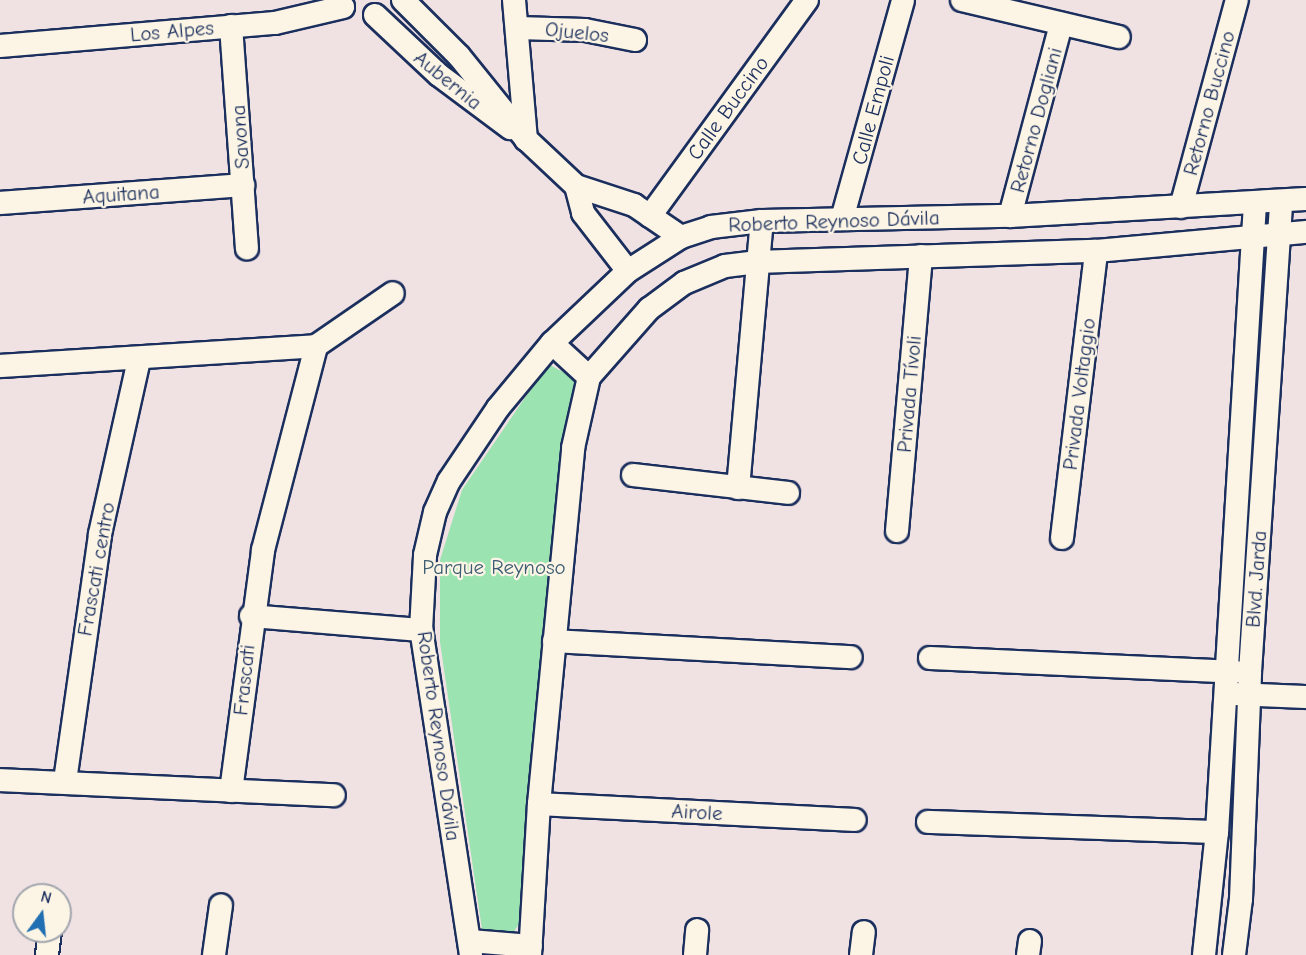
<!DOCTYPE html>
<meta charset="utf-8">
<style>
body{margin:0}
#map{position:relative;width:1306px;height:955px;overflow:hidden;background:#f0e1e3;font-family:"Comic Neue",sans-serif}
div>[style]{position:absolute}
[style*='--x']{left:calc(var(--x)*1px);top:calc(var(--y)*1px);width:calc(var(--w)*1px);rotate:calc(var(--a)*1deg)}
.green>*{inset:0;background:#9be3b1}
.roads{filter:drop-shadow(2px 0 #1b2f5e) drop-shadow(-2px 0 #1b2f5e) drop-shadow(0 2px #1b2f5e) drop-shadow(0 -2px #1b2f5e)}
.street>*{height:22px;margin:-11px;padding:0 11px;transform-origin:11px;border-radius:11px;background:#fcf5e5}
span{translate:-50% -50%;white-space:nowrap;text-align:center;line-height:1.15;-webkit-text-stroke:4.5px #fcf5e5;paint-order:stroke}
.street-label{font-size:21px;color:#1b2f5e}
.park-label{font-size:21px;color:#3b5c73}
.north{position:absolute;left:12px;top:883px;width:60px;height:60px;box-sizing:border-box;background:#fcf5e5;border:2px solid #a2a6af;border-radius:50%;rotate:15deg;font-size:16px;font-weight:700;line-height:24px;text-align:center;color:#1b2f5e}
.north::after{content:'';display:block;margin:auto;width:21px;height:27px;background:#1f6fb2;clip-path:polygon(50% 0,100% 100%,50% 72%,0 100%)}
</style>
<div id="map">
<div class="green">
<div style="clip-path:polygon(548px 364px,576px 379px,580px 399px,566px 439px,549px 566px,529px 909px,513px 933px,483px 936px,440px 642px,440px 560px,462px 490px)"></div>
</div>
<div class="roads">
<div class="street">
<div style="--x:403;--y:0;--w:79;--a:45"></div>
<div style="--x:459;--y:56;--w:107;--a:51.1"></div>
<div style="--x:526;--y:139;--w:69;--a:43.2"></div>
<div style="--x:576;--y:186;--w:61;--a:18.1"></div>
<div style="--x:634;--y:205;--w:57;--a:34.2"></div>
<div style="--x:514;--y:0;--w:140;--a:85.1"></div>
<div style="--x:962;--y:0;--w:161;--a:13.3"></div>
<div style="--x:375;--y:15;--w:88;--a:43.2"></div>
<div style="--x:439;--y:75;--w:89;--a:36.7"></div>
<div style="--x:231;--y:26;--w:223;--a:85.9"></div>
<div style="--x:518;--y:28;--w:67;--a:1.7"></div>
<div style="--x:585;--y:30;--w:51;--a:11.3"></div>
<div style="--x:0;--y:46;--w:276;--a:-4.8"></div>
<div style="--x:275;--y:23;--w:70;--a:-13.2"></div>
<div style="--x:576;--y:186;--w:28;--a:75"></div>
<div style="--x:583;--y:213;--w:73;--a:52.2"></div>
<div style="--x:0;--y:203;--w:244;--a:-4.2"></div>
<div style="--x:1181;--y:207;--w:214;--a:-74.9"></div>
<div style="--x:650;--y:216;--w:267;--a:-54"></div>
<div style="--x:1010;--y:216;--w:199;--a:-75.1"></div>
<div style="--x:842;--y:219;--w:227;--a:-74.4"></div>
<div style="--x:552;--y:343;--w:50;--a:42.6"></div>
<div style="--x:0;--y:366;--w:317;--a:-3.6"></div>
<div style="--x:316;--y:346;--w:93;--a:-34.5"></div>
<div style="--x:633;--y:475;--w:156;--a:6.6"></div>
<div style="--x:738;--y:488;--w:268;--a:-84.9"></div>
<div style="--x:897;--y:531;--w:276;--a:-85"></div>
<div style="--x:1062;--y:538;--w:289;--a:-83.2"></div>
<div style="--x:251;--y:616;--w:171;--a:4.7"></div>
<div style="--x:554;--y:641;--w:297;--a:3.1"></div>
<div style="--x:930;--y:658;--w:306;--a:2.6"></div>
<div style="--x:1234;--y:694;--w:72;--a:2.4"></div>
<div style="--x:0;--y:780;--w:334;--a:2.6"></div>
<div style="--x:65;--y:781;--w:249;--a:-81.9"></div>
<div style="--x:100;--y:534;--w:178;--a:-77.4"></div>
<div style="--x:231;--y:791;--w:243;--a:-82.4"></div>
<div style="--x:263;--y:550;--w:211;--a:-75.4"></div>
<div style="--x:539;--y:804;--w:316;--a:2.9"></div>
<div style="--x:928;--y:822;--w:289;--a:2"></div>
<div style="--x:470;--y:941;--w:61;--a:4.7"></div>
<div style="--x:47;--y:955;--w:24;--a:-83"></div>
<div style="--x:214;--y:955;--w:50;--a:-82"></div>
<div style="--x:471;--y:955;--w:329;--a:-98.7"></div>
<div style="--x:421;--y:630;--w:75;--a:-86.9"></div>
<div style="--x:425;--y:555;--w:44;--a:-76.9"></div>
<div style="--x:435;--y:512;--w:34;--a:-66"></div>
<div style="--x:449;--y:481;--w:88;--a:-56.1"></div>
<div style="--x:498;--y:408;--w:85;--a:-50.3"></div>
<div style="--x:552;--y:343;--w:105;--a:-43.5"></div>
<div style="--x:628;--y:271;--w:63;--a:-32.7"></div>
<div style="--x:681;--y:237;--w:32;--a:-18"></div>
<div style="--x:711;--y:227;--w:51;--a:-6.7"></div>
<div style="--x:762;--y:221;--w:248;--a:-1.2"></div>
<div style="--x:1010;--y:216;--w:296;--a:-3.3"></div>
<div style="--x:530;--y:955;--w:151;--a:-86.6"></div>
<div style="--x:539;--y:804;--w:358;--a:-84.5"></div>
<div style="--x:573;--y:448;--w:73;--a:-77.3"></div>
<div style="--x:589;--y:377;--w:91;--a:-48.6"></div>
<div style="--x:649;--y:309;--w:44;--a:-36.6"></div>
<div style="--x:684;--y:283;--w:44;--a:-22.5"></div>
<div style="--x:725;--y:266;--w:31;--a:-7"></div>
<div style="--x:756;--y:262;--w:340;--a:-1.9"></div>
<div style="--x:1096;--y:251;--w:211;--a:-5.2"></div>
<div style="--x:695;--y:955;--w:25;--a:-85"></div>
<div style="--x:861;--y:955;--w:23;--a:-83"></div>
<div style="--x:1028;--y:955;--w:14;--a:-82"></div>
<div style="--x:1204;--y:955;--w:124;--a:-84"></div>
<div style="--x:1217;--y:832;--w:629;--a:-86.54"></div>
<div style="--x:1234;--y:955;--w:56;--a:-82.9"></div>
<div style="--x:1241;--y:899;--w:227;--a:-87.7"></div>
<div style="--x:1250;--y:672;--w:470;--a:-86.2"></div>
</div>
</div>
<div class="street-label">
<span style="left:172px;top:31px;rotate:-5deg">Los Alpes</span>
<span style="left:577px;top:32px;rotate:6deg">Ojuelos</span>
<span style="left:448px;top:80px;rotate:39deg">Aubernia</span>
<span style="left:1209px;top:103px;rotate:-75deg">Retorno Buccino</span>
<span style="left:728px;top:108px;rotate:-54deg">Calle Buccino</span>
<span style="left:873px;top:110px;rotate:-75deg">Calle Empoli</span>
<span style="left:1036px;top:120px;rotate:-75deg">Retorno Dogliani</span>
<span style="left:240px;top:137px;rotate:-94deg">Savona</span>
<span style="left:121px;top:194px;rotate:-4deg">Aquitana</span>
<span style="left:834px;top:221px;rotate:-2deg">Roberto Reynoso Dávila</span>
<span style="left:909px;top:394px;rotate:-85deg">Privada Tívoli</span>
<span style="left:1079px;top:394px;rotate:-83deg">Privada Voltaggio</span>
<span style="left:96px;top:569px;rotate:-80deg">Frascati centro</span>
<span style="left:1256px;top:579px;rotate:-86deg">Blvd. Jarda</span>
<span style="left:244px;top:680px;rotate:-84deg">Frascati</span>
<span style="left:439px;top:736px;rotate:82deg">Roberto Reynoso Dávila</span>
<span style="left:697px;top:812px;rotate:3deg">Airole</span>
</div>
<div class="park-label">
<span style="left:494px;top:567px">Parque Reynoso</span>
</div>
<div class="north">N</div>
</div>
